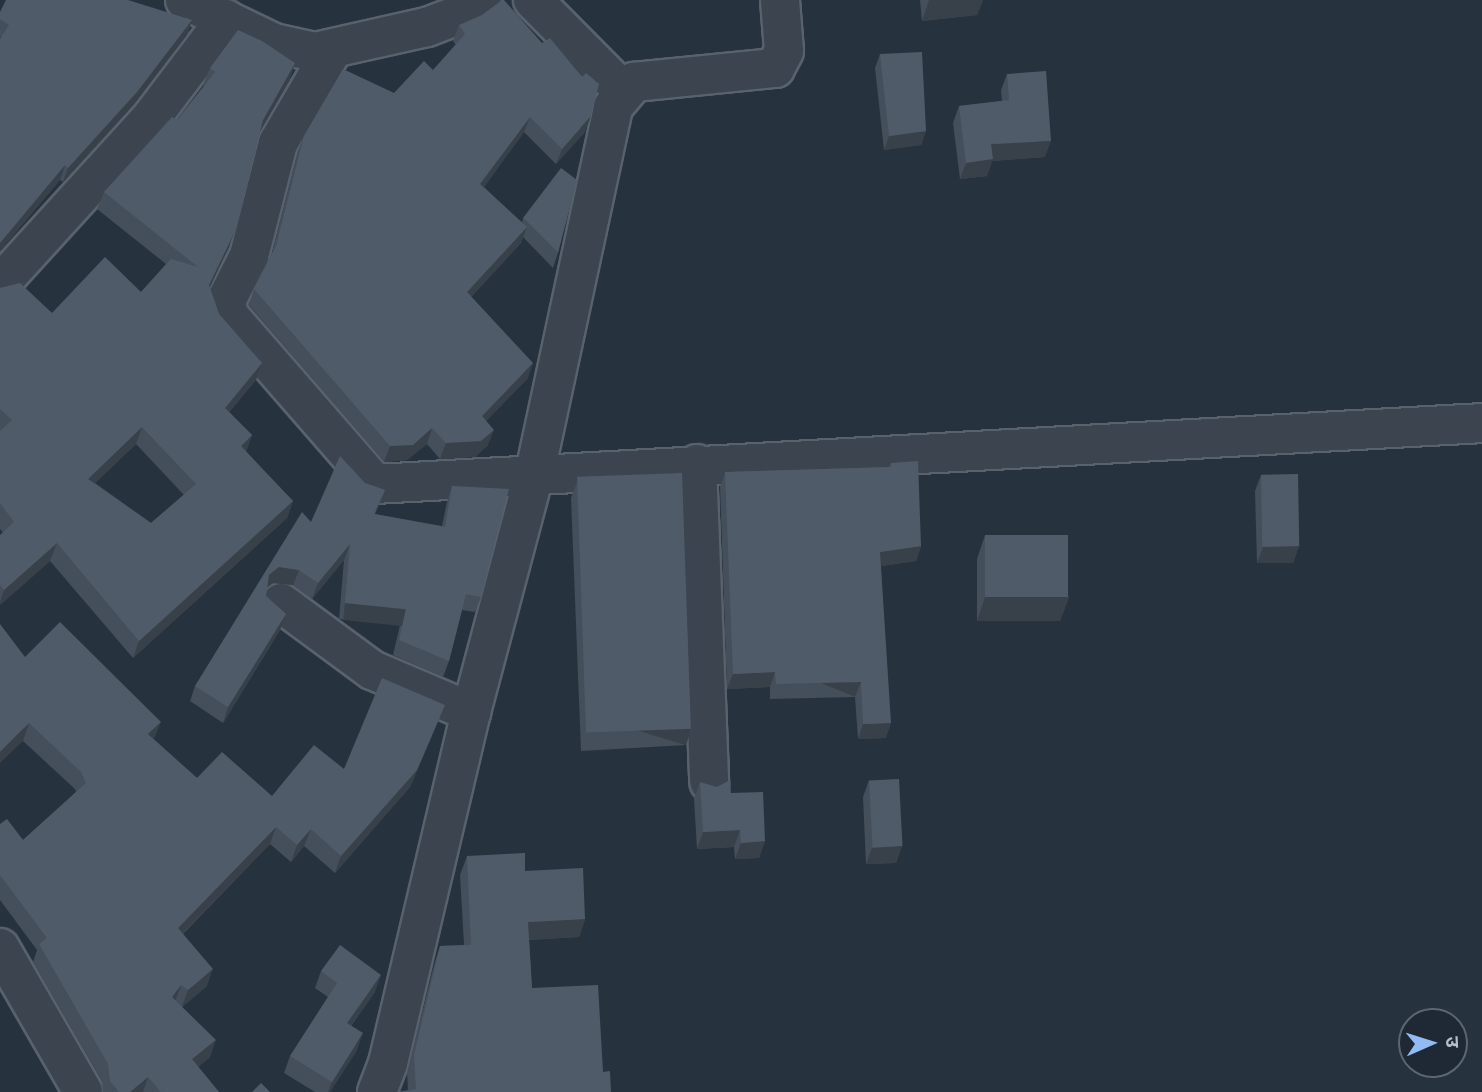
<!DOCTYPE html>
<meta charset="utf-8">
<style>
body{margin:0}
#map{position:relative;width:1482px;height:1092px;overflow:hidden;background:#27323f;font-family:"DM Sans","Noto Sans Devanagari",sans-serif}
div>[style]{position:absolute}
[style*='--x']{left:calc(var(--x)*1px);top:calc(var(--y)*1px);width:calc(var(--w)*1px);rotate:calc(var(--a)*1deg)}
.roads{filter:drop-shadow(2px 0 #58626d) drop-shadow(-2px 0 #58626d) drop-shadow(0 2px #58626d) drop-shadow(0 -2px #58626d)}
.minor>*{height:38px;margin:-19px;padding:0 19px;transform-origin:19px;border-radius:19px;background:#3b444f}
.wall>*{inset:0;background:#454e5b}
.shaded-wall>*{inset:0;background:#38404a;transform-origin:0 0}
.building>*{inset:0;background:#505b6a;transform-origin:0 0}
span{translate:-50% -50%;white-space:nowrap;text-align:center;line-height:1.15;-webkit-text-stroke:5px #1f2935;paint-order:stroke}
.north{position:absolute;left:1398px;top:1008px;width:70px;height:70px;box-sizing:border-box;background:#1f2935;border:2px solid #5c6571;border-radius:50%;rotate:87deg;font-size:19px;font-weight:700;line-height:28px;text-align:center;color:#b7bfca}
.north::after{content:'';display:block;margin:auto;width:24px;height:32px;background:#92bbf4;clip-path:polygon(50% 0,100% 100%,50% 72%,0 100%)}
</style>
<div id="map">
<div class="roads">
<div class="minor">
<div style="--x:185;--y:0;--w:99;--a:25.8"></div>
<div style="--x:274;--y:43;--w:42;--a:12.4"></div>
<div style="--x:315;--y:52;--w:115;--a:-12.6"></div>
<div style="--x:427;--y:27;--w:40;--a:-21"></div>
<div style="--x:464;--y:13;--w:22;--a:-36"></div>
<div style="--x:533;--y:0;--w:128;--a:45.3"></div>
<div style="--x:333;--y:49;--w:109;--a:120.3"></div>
<div style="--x:278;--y:143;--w:117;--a:104.4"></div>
<div style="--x:249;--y:256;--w:53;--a:117.1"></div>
<div style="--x:225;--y:303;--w:15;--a:70"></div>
<div style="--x:230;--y:317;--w:221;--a:49"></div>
<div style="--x:375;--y:484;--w:1109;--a:-3.15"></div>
<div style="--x:0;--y:284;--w:224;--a:-47.7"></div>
<div style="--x:151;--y:118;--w:124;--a:-52.9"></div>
<div style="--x:697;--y:464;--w:318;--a:87.8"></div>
<div style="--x:281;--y:603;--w:113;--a:36.4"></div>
<div style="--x:372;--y:670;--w:108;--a:23"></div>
<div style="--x:0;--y:948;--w:166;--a:60"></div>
<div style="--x:377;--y:1092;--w:31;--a:-69"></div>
<div style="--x:388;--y:1063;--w:361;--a:-76.7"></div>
<div style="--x:471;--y:712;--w:248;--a:-75.1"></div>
<div style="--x:535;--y:472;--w:373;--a:-77.9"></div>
<div style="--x:613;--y:107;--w:33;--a:-50"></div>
<div style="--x:634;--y:82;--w:142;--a:-5.7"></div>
<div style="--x:775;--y:68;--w:19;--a:-62"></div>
<div style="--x:784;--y:51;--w:51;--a:-94.5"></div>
</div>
</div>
<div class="wall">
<div style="clip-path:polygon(920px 0,983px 0,977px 15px,922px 21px)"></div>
<div style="clip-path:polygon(0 12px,192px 20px,187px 35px,132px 106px,63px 182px,60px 180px,0 251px,0 39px,1px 38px,0 37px)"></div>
<div style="clip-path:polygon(459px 25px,585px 132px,556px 164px,524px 132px,484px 187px,522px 223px,523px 218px,558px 253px,553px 268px,523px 237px,521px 243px,471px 297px,528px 378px,486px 421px,488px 445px,475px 457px,440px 459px,427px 444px,407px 460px,384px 462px,249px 305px,254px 289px,272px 253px,298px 151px,304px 136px,394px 93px,433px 70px,456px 45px,453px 41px)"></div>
<div style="clip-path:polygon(880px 54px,926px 131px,921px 145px,884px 150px,875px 68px)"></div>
<div style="clip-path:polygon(evenodd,295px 63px,289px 81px,260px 131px,235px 231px,228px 248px,210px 287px,219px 314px,262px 363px,256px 380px,229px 412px,252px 435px,246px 452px,293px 501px,287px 518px,133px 658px,50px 561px,0 605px,0 535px,3px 533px,0 529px,0 288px,52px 313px,141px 292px,166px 264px,97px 209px,104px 192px,177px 120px,204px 86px,203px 85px,210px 68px,295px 63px,136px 444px,184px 495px,151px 523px,95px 483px,136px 444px)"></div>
<div style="clip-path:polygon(1007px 74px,1045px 157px,992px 161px,987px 176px,960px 179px,953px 123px,959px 106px,1002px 101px,1001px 90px)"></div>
<div style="clip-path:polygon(891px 463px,921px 546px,916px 561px,881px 566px,886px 738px,858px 739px,855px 697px,770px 699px,770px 687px,727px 689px,720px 487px,725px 472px,889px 467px)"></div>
<div style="clip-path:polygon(1261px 475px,1299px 546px,1293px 563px,1257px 563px,1255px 491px)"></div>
<div style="clip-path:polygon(577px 482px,691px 729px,686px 745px,581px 751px,571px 498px)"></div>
<div style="clip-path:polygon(365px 483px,385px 490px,375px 514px,442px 526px,447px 502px,452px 486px,481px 597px,475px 612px,462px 610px,449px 661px,443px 677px,393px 655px,400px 625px,339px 619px,344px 560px,312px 599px,293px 585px,273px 583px,267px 587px,266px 596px,286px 614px,280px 630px,223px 723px,190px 701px,195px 686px,311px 522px)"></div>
<div style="clip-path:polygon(985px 535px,1069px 597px,1060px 621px,977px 621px,977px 559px)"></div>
<div style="clip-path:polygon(25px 657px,154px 740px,197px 778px,272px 796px,344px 769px,445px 705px,410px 787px,335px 873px,304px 846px,291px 862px,270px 844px,183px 934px,207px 986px,182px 1007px,210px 1057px,198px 1067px,219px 1092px,103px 1092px,102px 1081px,33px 962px,37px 950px,0 900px,0 824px,23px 840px,76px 792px,75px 789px,23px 741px)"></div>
<div style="clip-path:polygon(869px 780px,902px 846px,896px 863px,866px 864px,863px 797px)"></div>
<div style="clip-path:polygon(700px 782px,731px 793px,765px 841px,759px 858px,735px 859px,734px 847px,697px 849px,694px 799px)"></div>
<div style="clip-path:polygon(467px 856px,525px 871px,585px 919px,579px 937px,529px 940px,532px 988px,603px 1072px,408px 1090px,407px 1073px,434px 965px,440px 946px,464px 945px,460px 875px)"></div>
<div style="clip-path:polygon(321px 971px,375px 992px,351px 1026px,357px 1050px,330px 1092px,315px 1092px,284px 1073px,290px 1056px,328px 997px,315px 988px)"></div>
</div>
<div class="shaded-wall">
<div style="clip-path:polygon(929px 0,983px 0,977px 15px,922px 21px)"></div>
<div style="clip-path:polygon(192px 20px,187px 35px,132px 106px,63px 182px,68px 168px)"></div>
<div style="clip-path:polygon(295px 63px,289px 81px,257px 137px,263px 120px)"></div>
<div style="clip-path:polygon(591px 116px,585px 132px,556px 164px,562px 149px)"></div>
<div style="clip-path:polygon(530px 117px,524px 132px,474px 200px,480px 184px)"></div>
<div style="clip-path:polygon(926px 131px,921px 145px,884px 150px,889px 136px)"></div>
<div style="clip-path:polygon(1051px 141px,1045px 157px,992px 161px,987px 176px,960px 179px,966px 163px,991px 144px)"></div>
<div style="clip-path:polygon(65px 165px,60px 180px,0 251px,0 243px)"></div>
<div style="clip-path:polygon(527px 227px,521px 243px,461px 307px,467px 292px)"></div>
<div style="clip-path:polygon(235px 231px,228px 248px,203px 302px,209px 285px)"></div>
<div style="clip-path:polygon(262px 363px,256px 380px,219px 425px,225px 408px)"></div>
<div style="clip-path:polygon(533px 363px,528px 378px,476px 431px,482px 416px)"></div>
<div style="clip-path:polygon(142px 427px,136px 444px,82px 496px,88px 479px)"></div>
<div style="clip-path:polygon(432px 428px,427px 444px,407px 460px,384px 462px,390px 446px)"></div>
<div style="clip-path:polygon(494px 430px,488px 445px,475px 457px,440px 459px,446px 443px)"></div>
<div style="clip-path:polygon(252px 435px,246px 452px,241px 446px)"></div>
<div style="clip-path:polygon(293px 501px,287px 518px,133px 658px,139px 641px)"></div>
<div style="clip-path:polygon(57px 543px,50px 561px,0 605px,0 602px,4px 590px)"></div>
<div style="clip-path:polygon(350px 544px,344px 560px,312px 599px,318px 583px)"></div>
<div style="clip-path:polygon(921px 546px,916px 561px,875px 567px,880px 552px)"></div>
<div style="clip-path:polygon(1299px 546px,1293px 563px,1257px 563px,1263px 547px)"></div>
<div style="clip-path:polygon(279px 567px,299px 570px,293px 585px,273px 583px,263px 591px,269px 575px)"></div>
<div style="clip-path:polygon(985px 597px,1069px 597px,1060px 621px,977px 621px)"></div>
<div style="left:345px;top:603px;width:61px;height:17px;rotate:6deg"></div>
<div style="clip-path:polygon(286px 614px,280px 630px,223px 723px,228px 707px)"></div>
<div style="clip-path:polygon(775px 672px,770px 687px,727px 689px,733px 674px)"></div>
<div style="left:861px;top:682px;width:16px;height:85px;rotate:112deg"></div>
<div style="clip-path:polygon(445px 705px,410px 787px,335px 873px,341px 856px)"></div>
<div style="clip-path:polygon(161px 722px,154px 739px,148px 734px)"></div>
<div style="clip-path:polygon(29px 723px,23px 741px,0 763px,0 752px)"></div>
<div style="clip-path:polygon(891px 723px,886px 738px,858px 739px,863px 724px)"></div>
<div style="left:691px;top:729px;width:17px;height:104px;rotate:107deg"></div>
<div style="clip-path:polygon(276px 827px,270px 844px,171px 945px,178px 928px)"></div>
<div style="clip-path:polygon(311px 829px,304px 846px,291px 862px,297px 845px)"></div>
<div style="clip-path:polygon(740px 830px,734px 847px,697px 849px,703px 832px)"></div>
<div style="clip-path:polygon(765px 841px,759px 858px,735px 859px,741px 843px)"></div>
<div style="clip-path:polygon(902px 846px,896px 863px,866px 864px,872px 848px)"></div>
<div style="clip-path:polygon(585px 919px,579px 937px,521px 940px,528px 922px)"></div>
<div style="clip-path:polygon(213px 969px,207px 986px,182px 1007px,188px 990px)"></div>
<div style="clip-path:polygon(381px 975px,375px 992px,340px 1040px,347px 1023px)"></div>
<div style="clip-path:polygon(181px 985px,175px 1002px,172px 997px)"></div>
<div style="clip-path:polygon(363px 1033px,357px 1050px,330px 1092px,328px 1092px,332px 1082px)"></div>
<div style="clip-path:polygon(216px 1040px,210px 1057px,186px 1077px,192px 1059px)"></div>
<div style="clip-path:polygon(148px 1077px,143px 1092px,130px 1092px)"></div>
</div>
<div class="building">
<div style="clip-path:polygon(6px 0,128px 0,192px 20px,137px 92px,68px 168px,65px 165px,0 243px,0 39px,9px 25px,0 19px,0 12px)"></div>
<div style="clip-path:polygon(502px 0,504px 0,542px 43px,550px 38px,582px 77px,586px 73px,599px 84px,591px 116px,562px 149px,530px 117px,480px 184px,527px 227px,467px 292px,533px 363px,482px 416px,494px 430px,481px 441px,446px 443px,432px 428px,413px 445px,390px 446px,254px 289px,276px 246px,304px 136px,343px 69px,394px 93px,424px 61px,433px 70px,465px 34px,459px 25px,482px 15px)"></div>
<div style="clip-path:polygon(evenodd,238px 30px,262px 41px,295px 63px,263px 120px,235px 231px,209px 285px,219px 314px,262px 363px,225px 408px,252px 435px,241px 446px,293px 501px,139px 641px,57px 543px,4px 590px,0 585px,0 535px,14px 522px,0 503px,0 431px,12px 420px,0 409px,0 288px,20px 283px,52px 313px,105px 257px,141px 292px,171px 259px,198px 267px,104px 192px,172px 117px,177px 120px,215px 72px,210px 68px,238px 30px,142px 427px,196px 484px,151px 523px,88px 479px,142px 427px)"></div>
<div style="clip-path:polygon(922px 52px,926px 131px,889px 136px,880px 54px)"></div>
<div style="clip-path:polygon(1046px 71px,1051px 141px,991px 144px,993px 159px,966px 163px,959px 106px,1009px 100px,1007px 74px)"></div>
<div style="clip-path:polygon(561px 168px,577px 180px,558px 253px,523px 218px)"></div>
<div style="clip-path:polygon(340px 456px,365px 483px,385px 490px,374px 514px,445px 527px,452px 486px,509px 489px,481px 597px,466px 594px,449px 661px,399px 640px,406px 609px,345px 603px,350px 544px,318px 583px,299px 570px,279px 567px,269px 575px,266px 596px,286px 614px,228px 707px,195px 686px,302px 512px,311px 522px)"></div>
<div style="clip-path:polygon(918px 461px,921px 546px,880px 552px,891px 723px,863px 724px,861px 682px,776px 684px,775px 672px,733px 674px,725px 472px,891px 467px,891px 463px)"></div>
<div style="left:682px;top:473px;width:256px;height:105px;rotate:88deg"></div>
<div style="left:1298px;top:474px;width:72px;height:37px;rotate:89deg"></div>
<div style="left:985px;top:535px;width:83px;height:62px"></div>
<div style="clip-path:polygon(60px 622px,161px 722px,148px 734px,197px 778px,222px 752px,272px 796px,314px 745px,344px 769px,382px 678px,445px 705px,417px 770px,341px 856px,311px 829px,297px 845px,276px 827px,178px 928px,213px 969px,188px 990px,181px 985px,172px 997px,216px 1040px,192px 1059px,219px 1092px,161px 1092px,148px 1077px,130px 1092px,119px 1092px,110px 1081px,108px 1064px,39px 944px,47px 938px,0 875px,0 824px,7px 819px,23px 840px,86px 783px,81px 772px,29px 723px,0 752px,0 624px,25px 657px)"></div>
<div style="left:899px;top:779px;width:67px;height:30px;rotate:87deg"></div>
<div style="clip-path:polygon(730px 780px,731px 793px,763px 792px,765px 841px,741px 843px,740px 830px,703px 832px,700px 782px,717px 787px)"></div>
<div style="clip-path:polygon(525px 853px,525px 871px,583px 868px,585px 919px,528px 922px,532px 988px,598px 985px,603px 1072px,610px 1071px,611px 1092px,397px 1092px,416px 1089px,414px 1055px,440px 946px,471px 945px,467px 856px)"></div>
<div style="clip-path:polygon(340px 945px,381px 975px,347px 1023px,363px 1033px,332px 1082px,290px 1056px,337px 983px,321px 971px)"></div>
<div style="clip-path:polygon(261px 1083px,270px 1092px,252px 1092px)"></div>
</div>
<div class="north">उ</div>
</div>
